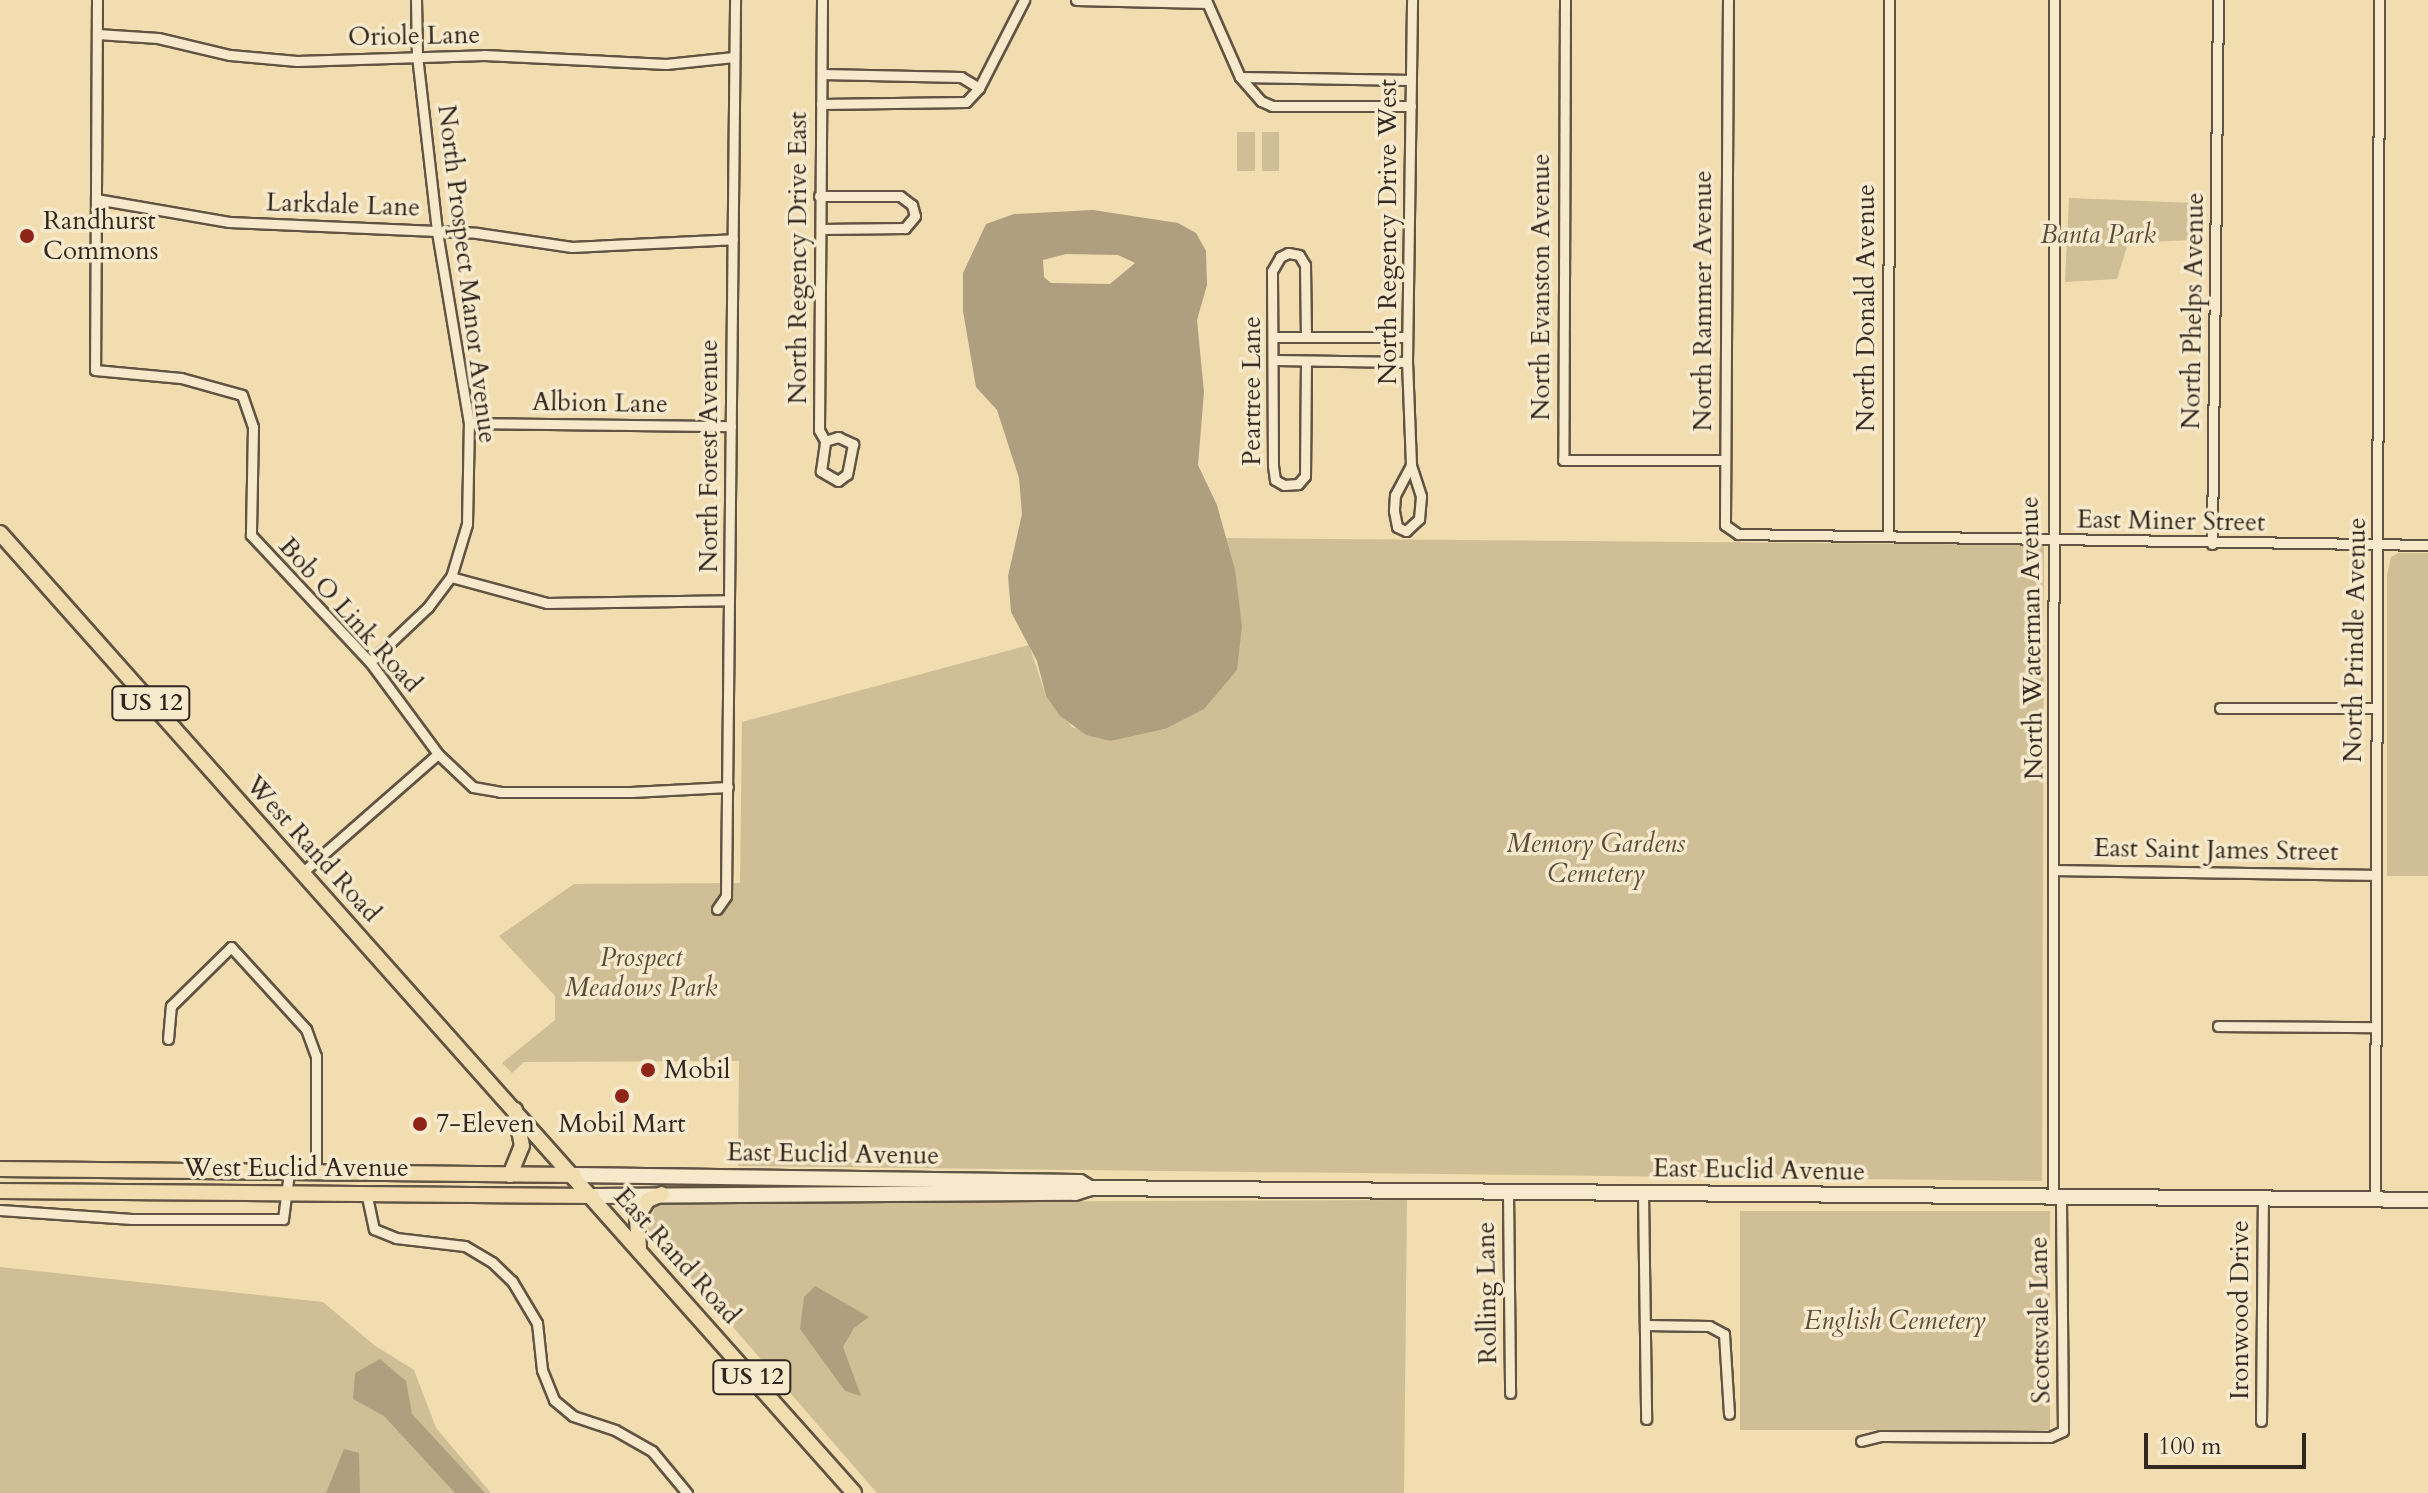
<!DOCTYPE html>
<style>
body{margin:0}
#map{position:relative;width:2428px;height:1493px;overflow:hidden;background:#f1ddb0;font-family:Cardo,serif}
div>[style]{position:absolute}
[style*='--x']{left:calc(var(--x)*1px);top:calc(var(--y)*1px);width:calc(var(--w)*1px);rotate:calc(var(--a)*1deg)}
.green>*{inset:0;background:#d0be97;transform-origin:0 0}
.water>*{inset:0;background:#b09f7e}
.roads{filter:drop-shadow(2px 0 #615442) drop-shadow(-2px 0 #615442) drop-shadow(0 2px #615442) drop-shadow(0 -2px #615442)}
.minor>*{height:9px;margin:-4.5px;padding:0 4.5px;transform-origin:4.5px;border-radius:4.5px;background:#f6e9cc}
.secondary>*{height:14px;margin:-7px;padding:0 7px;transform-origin:7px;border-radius:7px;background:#f6e9cc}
.primary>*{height:14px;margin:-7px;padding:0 7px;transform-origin:7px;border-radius:7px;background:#f1ddb0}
.dots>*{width:22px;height:22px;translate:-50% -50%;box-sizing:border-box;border:4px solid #f6e9cc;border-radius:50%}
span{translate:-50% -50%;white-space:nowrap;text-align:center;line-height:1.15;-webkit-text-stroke:7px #f6e9cc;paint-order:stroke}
.shield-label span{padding:2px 6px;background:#f6e9cc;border:2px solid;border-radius:6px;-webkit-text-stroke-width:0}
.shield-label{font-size:24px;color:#31271e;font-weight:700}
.street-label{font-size:26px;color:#31271e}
.poi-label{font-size:26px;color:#31271e}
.left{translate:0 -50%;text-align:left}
.park-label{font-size:26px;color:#594d3c;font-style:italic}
.scale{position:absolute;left:2144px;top:1433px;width:162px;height:36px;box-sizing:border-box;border:4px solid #31271e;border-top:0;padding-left:10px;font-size:24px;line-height:28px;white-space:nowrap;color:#31271e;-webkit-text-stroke:6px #f6e9cc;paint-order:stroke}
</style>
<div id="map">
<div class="green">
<div style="left:1255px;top:132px;width:39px;height:18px;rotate:90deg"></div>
<div style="left:1262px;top:132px;width:17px;height:39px"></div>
<div style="clip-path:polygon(2069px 198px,2194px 203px,2193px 240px,2128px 243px,2117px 279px,2065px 282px)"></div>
<div style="clip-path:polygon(1226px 538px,2044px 545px,2042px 1181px,738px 1166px,739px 1061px,524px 1062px,512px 1073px,502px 1063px,555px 1020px,555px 996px,499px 936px,574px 884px,740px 883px,742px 722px,1029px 645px,1046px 696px,1072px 727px,1111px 741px,1165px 729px,1242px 626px)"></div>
<div style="clip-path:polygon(2398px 553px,2428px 553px,2428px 876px,2387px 876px,2387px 575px,2391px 557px)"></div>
<div style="clip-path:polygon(1407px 1200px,1404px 1493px,877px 1493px,647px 1228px,657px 1203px)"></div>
<div style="left:1740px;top:1211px;width:310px;height:219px"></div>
<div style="clip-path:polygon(0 1267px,323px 1302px,374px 1345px,414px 1370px,436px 1428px,491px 1493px,0 1493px)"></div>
</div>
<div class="water">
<div style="clip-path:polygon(evenodd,1093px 210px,1178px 223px,1196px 233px,1206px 251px,1207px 285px,1197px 320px,1204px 392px,1198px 465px,1217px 505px,1235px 570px,1242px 626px,1237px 670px,1204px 709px,1165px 729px,1111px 741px,1086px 735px,1060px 716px,1046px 696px,1037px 661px,1011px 612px,1008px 576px,1022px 514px,1019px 478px,997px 410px,976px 387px,963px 311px,963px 273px,986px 224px,1014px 214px,1093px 210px,1066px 254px,1118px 255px,1135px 263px,1110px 284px,1051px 283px,1044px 277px,1043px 260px,1066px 254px)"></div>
<div style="clip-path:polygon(815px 1286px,869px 1317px,854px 1328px,843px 1347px,861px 1396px,845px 1391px,800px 1329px,804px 1297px)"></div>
<div style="clip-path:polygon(380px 1359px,406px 1381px,412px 1414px,485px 1493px,455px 1493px,384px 1416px,353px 1399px,355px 1373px)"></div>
<div style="clip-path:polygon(344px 1449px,359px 1453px,360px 1493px,326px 1493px)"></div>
</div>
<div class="roads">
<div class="minor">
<div style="--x:97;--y:0;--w:370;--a:90.3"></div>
<div style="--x:95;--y:370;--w:86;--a:5.3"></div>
<div style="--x:181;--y:378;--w:63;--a:15.6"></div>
<div style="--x:242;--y:395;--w:34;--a:71"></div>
<div style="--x:253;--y:427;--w:108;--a:91.1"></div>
<div style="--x:251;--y:535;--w:174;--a:46.9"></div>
<div style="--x:370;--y:662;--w:114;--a:53.5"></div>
<div style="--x:438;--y:754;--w:48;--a:43.3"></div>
<div style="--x:473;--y:787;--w:27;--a:10"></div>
<div style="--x:500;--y:792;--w:131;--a:0"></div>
<div style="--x:631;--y:792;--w:97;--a:-3"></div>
<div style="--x:822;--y:0;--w:430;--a:90.4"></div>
<div style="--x:819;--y:430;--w:13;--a:61"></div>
<div style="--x:825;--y:441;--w:14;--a:-17"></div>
<div style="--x:838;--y:437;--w:17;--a:25"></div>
<div style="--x:853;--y:444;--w:31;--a:101"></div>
<div style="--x:847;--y:474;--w:11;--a:142"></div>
<div style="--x:838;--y:481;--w:20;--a:-150"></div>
<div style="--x:821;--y:471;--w:30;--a:-82"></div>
<div style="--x:1076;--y:0;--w:131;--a:1.3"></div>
<div style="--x:1206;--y:0;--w:84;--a:66.2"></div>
<div style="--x:1240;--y:77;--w:32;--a:49"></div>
<div style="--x:1261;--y:101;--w:12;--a:24"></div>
<div style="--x:1272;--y:106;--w:139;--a:0"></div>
<div style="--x:1565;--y:0;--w:460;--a:90.2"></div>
<div style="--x:1563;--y:460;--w:161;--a:0"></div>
<div style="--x:1728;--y:0;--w:525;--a:90.33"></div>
<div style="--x:1725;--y:525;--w:16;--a:35"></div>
<div style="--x:1738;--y:534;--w:690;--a:0.91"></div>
<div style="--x:97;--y:34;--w:61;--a:3.8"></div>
<div style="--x:158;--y:38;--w:74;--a:13.3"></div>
<div style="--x:230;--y:55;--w:67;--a:5.1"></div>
<div style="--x:297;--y:61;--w:187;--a:-1.8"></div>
<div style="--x:484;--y:55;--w:182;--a:2.8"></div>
<div style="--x:666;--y:64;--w:68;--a:-5.9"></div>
<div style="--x:822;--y:74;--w:139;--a:1.2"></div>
<div style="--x:961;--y:77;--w:21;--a:31"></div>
<div style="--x:1240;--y:77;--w:171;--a:1"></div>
<div style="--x:821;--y:104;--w:145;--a:-0.8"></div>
<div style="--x:966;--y:102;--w:19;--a:-47"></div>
<div style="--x:979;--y:88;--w:99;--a:-62.9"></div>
<div style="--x:819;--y:196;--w:81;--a:0"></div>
<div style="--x:900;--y:196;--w:15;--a:37"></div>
<div style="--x:912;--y:205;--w:11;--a:75"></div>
<div style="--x:915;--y:216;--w:16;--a:130"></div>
<div style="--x:905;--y:228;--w:84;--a:179.3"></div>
<div style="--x:96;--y:199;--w:135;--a:9.8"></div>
<div style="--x:229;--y:222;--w:248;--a:2.5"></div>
<div style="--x:477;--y:233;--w:96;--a:8.4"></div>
<div style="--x:572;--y:247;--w:161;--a:-2.8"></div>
<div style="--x:1275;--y:337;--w:132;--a:0"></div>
<div style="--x:1276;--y:360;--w:131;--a:0.9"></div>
<div style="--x:1306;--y:361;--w:115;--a:90.5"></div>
<div style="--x:1305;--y:476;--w:11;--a:131"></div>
<div style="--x:1298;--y:484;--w:14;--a:176"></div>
<div style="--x:1284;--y:485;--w:10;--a:-151"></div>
<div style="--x:1275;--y:480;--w:14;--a:-98"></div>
<div style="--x:1273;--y:466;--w:195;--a:-90.3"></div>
<div style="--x:1272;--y:271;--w:16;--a:-60"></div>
<div style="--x:1280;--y:257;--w:9;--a:-27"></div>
<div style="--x:1288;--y:253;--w:11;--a:10"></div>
<div style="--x:1299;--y:255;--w:12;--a:59"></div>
<div style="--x:1305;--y:265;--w:72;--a:89.2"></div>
<div style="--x:469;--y:423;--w:262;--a:0.7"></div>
<div style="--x:1411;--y:465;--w:34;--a:118"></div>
<div style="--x:1395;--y:495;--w:16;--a:94"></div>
<div style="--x:1394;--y:511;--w:16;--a:79"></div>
<div style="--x:1397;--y:527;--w:10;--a:24"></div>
<div style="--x:1406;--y:531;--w:18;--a:-43"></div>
<div style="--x:1419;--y:519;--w:23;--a:-85"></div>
<div style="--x:1421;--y:496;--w:33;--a:-108"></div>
<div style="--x:1411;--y:465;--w:103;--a:-92.2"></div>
<div style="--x:1407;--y:362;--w:362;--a:-89.2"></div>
<div style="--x:1888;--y:536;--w:536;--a:-89.89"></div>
<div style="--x:2212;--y:544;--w:544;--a:-89.37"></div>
<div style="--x:451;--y:577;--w:99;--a:15.2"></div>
<div style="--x:547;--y:603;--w:182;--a:-0.9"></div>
<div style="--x:370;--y:662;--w:80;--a:-43.5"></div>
<div style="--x:428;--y:607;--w:38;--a:-53"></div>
<div style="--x:451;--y:577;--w:55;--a:-73.2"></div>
<div style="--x:467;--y:524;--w:101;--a:-88.9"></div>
<div style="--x:469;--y:423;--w:195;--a:-99.5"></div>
<div style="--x:437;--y:231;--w:176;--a:-96.5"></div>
<div style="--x:417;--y:56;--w:56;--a:-91"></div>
<div style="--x:2220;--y:708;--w:155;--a:0"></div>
<div style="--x:2056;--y:870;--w:320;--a:0.9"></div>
<div style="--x:303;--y:872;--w:179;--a:-41.2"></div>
<div style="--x:717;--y:909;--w:16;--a:-55"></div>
<div style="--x:726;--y:896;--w:896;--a:-89.42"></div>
<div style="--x:2218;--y:1026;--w:158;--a:0.4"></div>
<div style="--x:168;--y:1039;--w:33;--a:-85"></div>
<div style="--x:171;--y:1006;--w:84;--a:-44.5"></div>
<div style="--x:231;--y:947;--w:111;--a:47.6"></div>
<div style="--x:306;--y:1029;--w:29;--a:70"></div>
<div style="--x:316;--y:1056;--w:117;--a:90"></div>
<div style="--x:366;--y:1192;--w:38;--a:78"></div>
<div style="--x:374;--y:1229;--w:24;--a:22"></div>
<div style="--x:396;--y:1238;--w:69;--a:6.6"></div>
<div style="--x:465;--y:1246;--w:31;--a:31"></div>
<div style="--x:492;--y:1262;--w:28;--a:44"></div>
<div style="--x:512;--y:1281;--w:49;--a:59.2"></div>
<div style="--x:537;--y:1323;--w:47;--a:83.9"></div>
<div style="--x:542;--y:1370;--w:32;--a:68"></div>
<div style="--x:554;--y:1400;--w:25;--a:40"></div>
<div style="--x:573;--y:1416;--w:44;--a:18.4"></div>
<div style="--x:615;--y:1430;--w:43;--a:29.6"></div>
<div style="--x:652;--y:1451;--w:55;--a:50.2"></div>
<div style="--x:1508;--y:1192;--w:201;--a:89.4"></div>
<div style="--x:1643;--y:1193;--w:226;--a:89.2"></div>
<div style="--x:2053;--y:1197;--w:1197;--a:-89.95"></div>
<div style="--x:2375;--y:1200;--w:1200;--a:-89.81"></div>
<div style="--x:0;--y:1210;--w:132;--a:3.9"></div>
<div style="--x:132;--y:1219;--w:151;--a:0"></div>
<div style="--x:283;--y:1219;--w:46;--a:-82.6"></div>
<div style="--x:1645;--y:1325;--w:64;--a:0.9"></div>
<div style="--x:1709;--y:1326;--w:17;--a:28"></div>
<div style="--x:1724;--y:1334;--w:80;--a:86.4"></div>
<div style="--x:2261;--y:1421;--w:222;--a:-89.5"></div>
<div style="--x:1861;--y:1441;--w:21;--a:-14"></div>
<div style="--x:1881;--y:1436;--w:169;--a:0.3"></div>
<div style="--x:2050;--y:1437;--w:14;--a:-25"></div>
<div style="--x:2063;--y:1431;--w:234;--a:-90.5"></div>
</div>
<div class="secondary">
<div style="--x:574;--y:1175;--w:506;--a:0.79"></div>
<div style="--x:1080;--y:1182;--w:12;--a:31"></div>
<div style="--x:592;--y:1196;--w:483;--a:-0.4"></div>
<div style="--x:1075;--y:1193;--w:16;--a:-18"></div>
<div style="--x:1090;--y:1188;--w:1338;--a:0.51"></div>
</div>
<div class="primary">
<div style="--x:0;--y:533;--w:1285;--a:48.34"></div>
<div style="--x:0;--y:1169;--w:574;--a:0.6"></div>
<div style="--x:510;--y:1175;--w:31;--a:-68"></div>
<div style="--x:522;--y:1146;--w:37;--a:-101"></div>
<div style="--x:0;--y:1191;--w:592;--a:0.48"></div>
<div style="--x:639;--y:1248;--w:30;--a:-94"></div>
<div style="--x:637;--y:1218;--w:21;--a:-59"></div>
<div style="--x:648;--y:1200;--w:15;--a:-23"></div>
</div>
</div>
<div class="dots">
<div style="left:27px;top:236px;background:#8f2418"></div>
<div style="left:648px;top:1070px;background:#8f2418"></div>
<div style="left:622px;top:1096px;background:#8f2418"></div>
<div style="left:420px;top:1124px;background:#8f2418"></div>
</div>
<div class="shield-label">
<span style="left:151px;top:703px">US 12</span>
<span style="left:752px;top:1377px">US 12</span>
</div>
<div class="street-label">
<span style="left:414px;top:36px;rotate:-1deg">Oriole Lane</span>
<span style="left:343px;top:205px;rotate:2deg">Larkdale Lane</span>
<span style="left:1388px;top:232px;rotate:-90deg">North Regency Drive West</span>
<span style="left:798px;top:258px;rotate:-90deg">North Regency Drive East</span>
<span style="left:467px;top:274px;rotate:83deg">North Prospect Manor Avenue</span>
<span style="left:1541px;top:287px;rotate:-90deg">North Evanston Avenue</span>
<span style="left:1703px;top:301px;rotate:-90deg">North Rammer Avenue</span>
<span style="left:1866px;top:308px;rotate:-90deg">North Donald Avenue</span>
<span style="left:2193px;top:311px;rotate:-89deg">North Phelps Avenue</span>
<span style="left:1252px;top:391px;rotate:-90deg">Peartree Lane</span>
<span style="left:600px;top:403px;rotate:1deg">Albion Lane</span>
<span style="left:709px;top:456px;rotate:-90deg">North Forest Avenue</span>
<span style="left:2171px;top:521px;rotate:1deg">East Miner Street</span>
<span style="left:350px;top:615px;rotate:48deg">Bob O Link Road</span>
<span style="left:2032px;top:638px;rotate:-91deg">North Waterman Avenue</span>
<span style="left:2355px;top:640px;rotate:-89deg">North Prindle Avenue</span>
<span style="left:313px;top:849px;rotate:48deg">West Rand Road</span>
<span style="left:2216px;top:850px;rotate:1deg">East Saint James Street</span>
<span style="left:833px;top:1154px;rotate:1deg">East Euclid Avenue</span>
<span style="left:296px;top:1168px">West Euclid Avenue</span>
<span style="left:1759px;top:1170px;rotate:1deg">East Euclid Avenue</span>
<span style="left:677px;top:1256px;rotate:48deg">East Rand Road</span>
<span style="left:1487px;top:1293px;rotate:-91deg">Rolling Lane</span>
<span style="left:2240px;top:1310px;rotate:-90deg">Ironwood Drive</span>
<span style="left:2040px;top:1320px;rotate:-91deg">Scottsvale Lane</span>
</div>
<div class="poi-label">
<span class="left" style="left:43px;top:236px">Randhurst<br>Commons</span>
<span class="left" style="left:664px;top:1070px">Mobil</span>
<span class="left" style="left:436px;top:1124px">7-Eleven</span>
<span style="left:622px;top:1124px">Mobil Mart</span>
</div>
<div class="park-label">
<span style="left:2098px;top:235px">Banta Park</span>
<span style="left:1596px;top:859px">Memory Gardens<br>Cemetery</span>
<span style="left:641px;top:973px">Prospect<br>Meadows Park</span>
<span style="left:1895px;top:1321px">English Cemetery</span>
</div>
<div class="scale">100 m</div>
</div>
